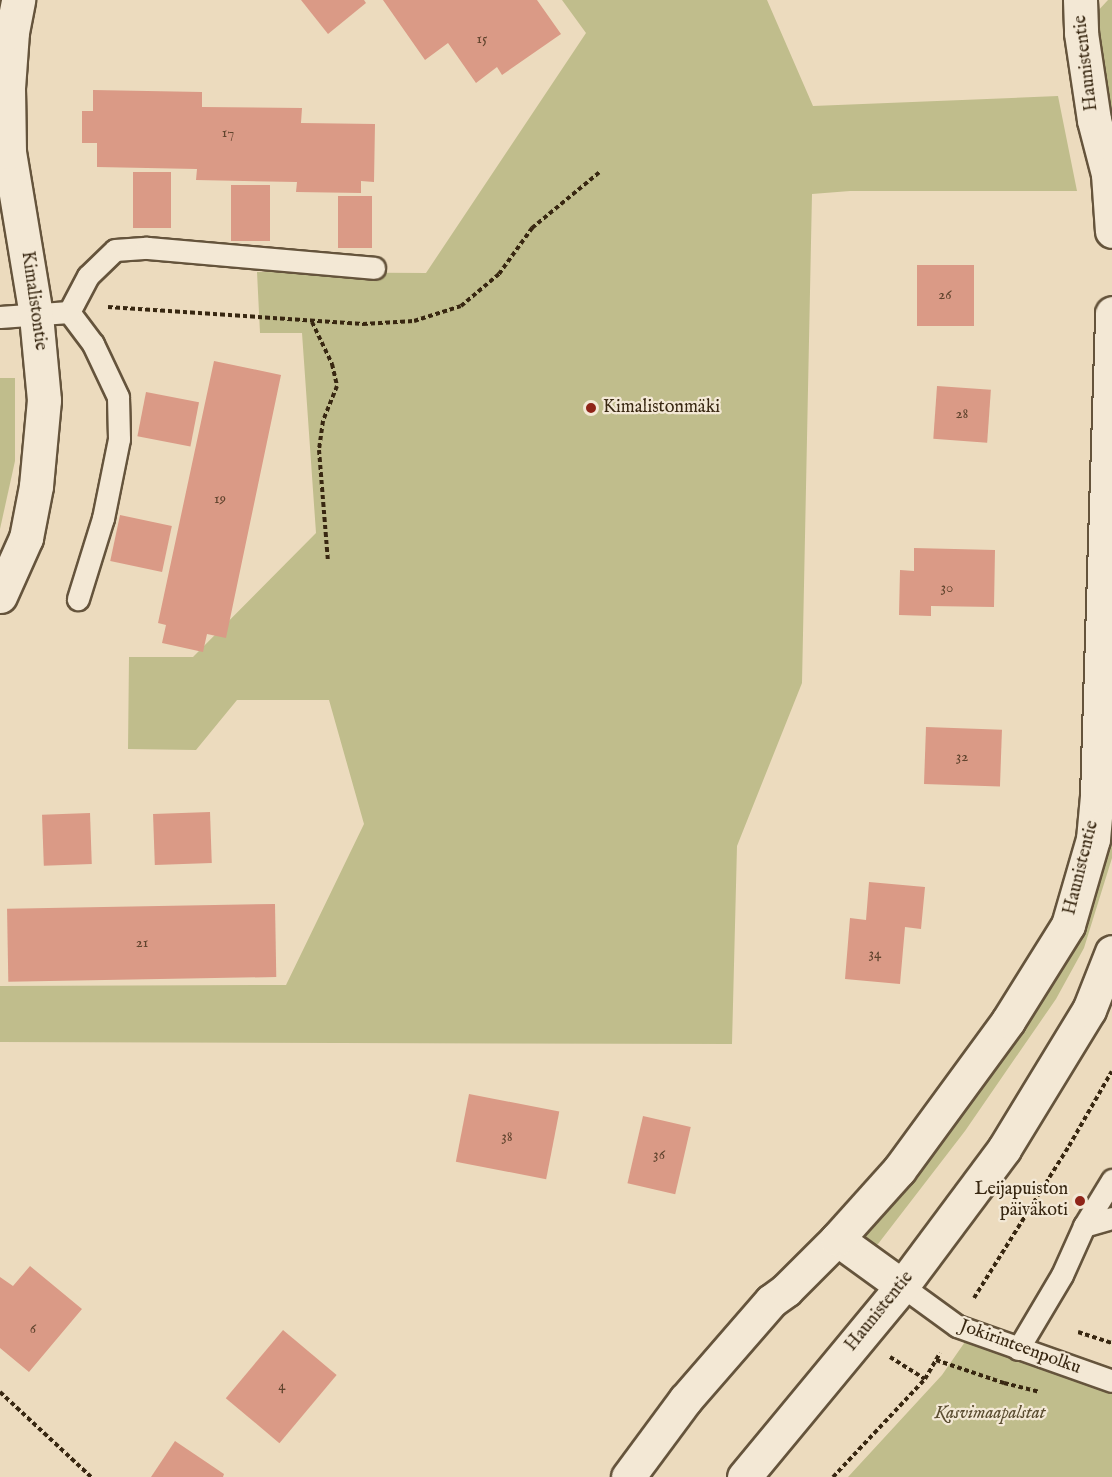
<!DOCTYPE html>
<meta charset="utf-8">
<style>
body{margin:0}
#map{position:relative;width:1112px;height:1477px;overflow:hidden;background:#ecdbbe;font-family:"IM FELL English",serif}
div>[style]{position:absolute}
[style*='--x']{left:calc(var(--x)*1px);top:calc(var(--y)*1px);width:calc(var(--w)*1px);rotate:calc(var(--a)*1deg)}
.green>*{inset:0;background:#c0bd8c}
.building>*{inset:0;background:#da9a86;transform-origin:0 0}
.path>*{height:4px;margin-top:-2px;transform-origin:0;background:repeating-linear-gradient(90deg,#382711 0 4.5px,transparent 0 7.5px)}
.roads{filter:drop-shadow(2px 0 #65543c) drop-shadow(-2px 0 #65543c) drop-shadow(0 2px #65543c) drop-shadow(0 -2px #65543c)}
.service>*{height:21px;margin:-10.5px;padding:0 10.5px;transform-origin:10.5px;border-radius:10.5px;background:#f3e8d5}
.minor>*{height:33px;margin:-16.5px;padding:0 16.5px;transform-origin:16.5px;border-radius:16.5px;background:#f3e8d5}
.tertiary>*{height:33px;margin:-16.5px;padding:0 16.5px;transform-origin:16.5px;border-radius:16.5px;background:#f3e8d5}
.dots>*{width:16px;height:16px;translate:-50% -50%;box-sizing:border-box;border:3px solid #f3e8d5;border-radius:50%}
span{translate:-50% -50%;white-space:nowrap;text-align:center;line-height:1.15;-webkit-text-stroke:4.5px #f3e8d5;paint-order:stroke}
.number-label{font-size:15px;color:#60442e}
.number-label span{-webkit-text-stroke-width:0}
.street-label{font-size:18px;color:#382711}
.poi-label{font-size:18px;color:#382711}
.left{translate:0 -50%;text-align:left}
.right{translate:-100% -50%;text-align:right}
.park-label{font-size:18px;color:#5a4c30;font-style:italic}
</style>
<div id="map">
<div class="green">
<div style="clip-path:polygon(562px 0,767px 0,813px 106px,1058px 96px,1077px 191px,850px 191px,812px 194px,802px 683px,737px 846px,732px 1044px,0 1042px,0 986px,286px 985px,364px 824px,329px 700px,237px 700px,196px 750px,128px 749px,129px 657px,193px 657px,316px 533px,302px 333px,260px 333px,257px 272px,426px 273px,586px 33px)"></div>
<div style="clip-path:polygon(1108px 0,1112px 0,1112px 141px,1095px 58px,1095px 14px)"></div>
<div style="clip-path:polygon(0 378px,15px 378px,15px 461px,0 529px)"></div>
<div style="clip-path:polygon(1112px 737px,1112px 858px,1084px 948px,1056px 999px,965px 1131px,878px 1244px,870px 1248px,859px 1235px,1046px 991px)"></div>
<div style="clip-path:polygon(967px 1339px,1112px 1393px,1112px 1477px,848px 1477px,942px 1375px)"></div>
</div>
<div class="building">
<div style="clip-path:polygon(301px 0,364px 0,366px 3px,328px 34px)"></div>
<div style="clip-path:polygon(383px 0,537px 0,561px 34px,502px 75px,497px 67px,476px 83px,448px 43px,425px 60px)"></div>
<div style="clip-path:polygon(93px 90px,202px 92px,202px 107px,302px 108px,301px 123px,375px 124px,374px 182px,361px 181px,361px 193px,296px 192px,297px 182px,196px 180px,197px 169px,97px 167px,97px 143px,82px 143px,82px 111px,93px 111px)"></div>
<div style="left:133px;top:172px;width:38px;height:56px"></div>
<div style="left:231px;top:185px;width:39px;height:56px"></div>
<div style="left:338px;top:196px;width:34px;height:52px"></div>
<div style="left:917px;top:265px;width:57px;height:61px"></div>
<div style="clip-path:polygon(214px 361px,281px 375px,226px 638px,207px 634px,203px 652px,162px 643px,166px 625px,158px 623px)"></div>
<div style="left:937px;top:386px;width:54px;height:53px;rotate:4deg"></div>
<div style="left:146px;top:392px;width:54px;height:45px;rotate:11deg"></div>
<div style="left:120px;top:515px;width:53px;height:47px;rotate:12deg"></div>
<div style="clip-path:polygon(914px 548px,995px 550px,994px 607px,931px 606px,931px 616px,899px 615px,900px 570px,914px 571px)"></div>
<div style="left:926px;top:727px;width:76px;height:57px;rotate:2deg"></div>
<div style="left:210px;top:812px;width:51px;height:57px;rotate:88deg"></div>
<div style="left:90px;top:813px;width:51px;height:48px;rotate:88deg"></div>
<div style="clip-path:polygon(869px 882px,925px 887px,921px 929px,905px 927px,900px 984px,845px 979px,850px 918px,866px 920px)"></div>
<div style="left:275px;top:904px;width:73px;height:268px;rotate:89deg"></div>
<div style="left:469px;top:1094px;width:92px;height:69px;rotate:11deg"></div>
<div style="left:643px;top:1116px;width:49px;height:69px;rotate:13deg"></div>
<div style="clip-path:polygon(30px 1266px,82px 1309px,29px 1372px,0 1348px,0 1277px,13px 1286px)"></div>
<div style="left:283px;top:1330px;width:70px;height:89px;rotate:40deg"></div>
<div style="clip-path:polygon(175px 1441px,224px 1474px,223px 1477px,151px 1477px)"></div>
</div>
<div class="path">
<div style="--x:108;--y:307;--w:256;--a:3.8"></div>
<div style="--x:363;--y:324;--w:51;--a:-3.4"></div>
<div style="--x:414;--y:321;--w:49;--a:-17.7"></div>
<div style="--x:461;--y:306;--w:50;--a:-40.1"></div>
<div style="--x:499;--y:274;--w:57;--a:-54.3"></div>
<div style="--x:532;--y:228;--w:89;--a:-39.6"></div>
<div style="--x:312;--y:322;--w:47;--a:64.5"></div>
<div style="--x:332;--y:364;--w:23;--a:77"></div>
<div style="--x:337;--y:386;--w:38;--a:112"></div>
<div style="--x:323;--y:421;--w:29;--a:98"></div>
<div style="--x:319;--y:450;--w:112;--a:85.4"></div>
<div style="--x:974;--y:1298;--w:179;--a:-58"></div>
<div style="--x:1069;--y:1146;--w:86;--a:-60.2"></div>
<div style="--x:1078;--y:1332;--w:36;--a:18"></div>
<div style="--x:890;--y:1357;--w:41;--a:32.2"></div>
<div style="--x:936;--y:1360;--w:72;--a:18.7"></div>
<div style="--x:1004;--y:1383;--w:37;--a:14"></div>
<div style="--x:0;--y:1392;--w:125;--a:43"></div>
<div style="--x:833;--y:1477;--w:134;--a:-46.8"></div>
<div style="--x:925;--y:1379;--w:30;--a:-60"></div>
</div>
<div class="roads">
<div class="service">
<div style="--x:69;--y:312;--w:40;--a:53"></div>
<div style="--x:93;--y:344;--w:59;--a:64.7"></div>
<div style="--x:118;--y:397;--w:42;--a:88.6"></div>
<div style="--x:119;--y:439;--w:81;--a:101.4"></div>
<div style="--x:103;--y:518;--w:85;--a:107.2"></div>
<div style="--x:0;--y:317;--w:69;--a:-4.1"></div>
<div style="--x:69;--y:312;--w:41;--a:-62.2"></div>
<div style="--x:88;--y:276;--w:37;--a:-44"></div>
<div style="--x:115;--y:250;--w:32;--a:-4"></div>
<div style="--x:147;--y:248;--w:228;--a:5"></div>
<div style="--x:1084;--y:1226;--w:54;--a:-58.7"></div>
<div style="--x:902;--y:1286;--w:68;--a:36"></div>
<div style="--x:957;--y:1326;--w:164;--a:19.5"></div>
<div style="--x:1018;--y:1349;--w:86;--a:-59.3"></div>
<div style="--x:1062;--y:1275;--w:54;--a:-65.8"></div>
<div style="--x:1084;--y:1226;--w:29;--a:-16"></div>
</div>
<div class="minor">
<div style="--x:1080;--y:0;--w:33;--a:88"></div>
<div style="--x:1081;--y:33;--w:88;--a:81.5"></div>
<div style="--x:1094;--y:120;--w:56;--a:75.5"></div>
<div style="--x:1108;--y:174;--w:57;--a:86"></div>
<div style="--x:0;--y:596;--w:64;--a:-65.9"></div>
<div style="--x:26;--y:538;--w:53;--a:-79.1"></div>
<div style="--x:36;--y:486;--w:86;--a:-84.7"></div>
<div style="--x:44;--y:400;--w:85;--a:-95.4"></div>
<div style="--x:36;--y:315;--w:165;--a:-99.4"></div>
<div style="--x:9;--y:152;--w:64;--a:-90.9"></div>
<div style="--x:8;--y:88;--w:56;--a:-85.9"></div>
<div style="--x:12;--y:32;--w:33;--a:-79"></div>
<div style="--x:837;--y:1239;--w:80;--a:35.9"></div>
<div style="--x:628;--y:1477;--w:96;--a:-53.5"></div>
<div style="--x:685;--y:1400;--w:131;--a:-49"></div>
<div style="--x:771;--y:1301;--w:19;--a:-36"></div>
<div style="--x:786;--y:1290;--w:72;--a:-45"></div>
<div style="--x:837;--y:1239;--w:93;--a:-48.1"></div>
<div style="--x:899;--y:1170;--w:185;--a:-53.8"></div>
<div style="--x:1008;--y:1021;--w:113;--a:-58"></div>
<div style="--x:1068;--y:925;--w:90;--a:-73.8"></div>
<div style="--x:1093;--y:839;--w:43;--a:-84.7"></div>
<div style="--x:1097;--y:796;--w:483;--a:-88.2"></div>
</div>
<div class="tertiary">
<div style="--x:744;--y:1477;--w:248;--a:-50.4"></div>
<div style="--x:902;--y:1286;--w:171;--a:-53.3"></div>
<div style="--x:1004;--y:1149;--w:163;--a:-58.6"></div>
<div style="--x:1089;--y:1010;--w:62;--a:-68.4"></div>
</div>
</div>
<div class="dots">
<div style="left:591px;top:408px;background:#8f2418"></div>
<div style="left:1080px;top:1201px;background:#8f2418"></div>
</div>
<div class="number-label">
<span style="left:482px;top:39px">15</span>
<span style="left:228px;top:133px">17</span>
<span style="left:945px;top:295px">26</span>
<span style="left:962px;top:414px">28</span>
<span style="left:220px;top:499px">19</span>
<span style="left:947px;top:588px">30</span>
<span style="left:962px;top:757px">32</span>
<span style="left:142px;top:943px">21</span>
<span style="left:875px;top:954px">34</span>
<span style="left:507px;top:1137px">38</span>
<span style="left:659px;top:1155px">36</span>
<span style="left:33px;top:1329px">6</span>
<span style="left:282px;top:1386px">4</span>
</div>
<div class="street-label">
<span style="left:1087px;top:63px;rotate:-97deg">Haunistentie</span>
<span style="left:33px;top:301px;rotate:82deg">Kimalistontie</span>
<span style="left:1082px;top:868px;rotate:-76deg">Haunistentie</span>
<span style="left:880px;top:1312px;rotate:-51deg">Haunistentie</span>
<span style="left:1020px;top:1348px;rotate:20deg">Jokirinteenpolku</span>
</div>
<div class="poi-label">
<span class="left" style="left:603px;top:408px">Kimalistonmäki</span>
<span class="right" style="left:1068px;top:1201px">Leijapuiston<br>päiväkoti</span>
</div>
<div class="park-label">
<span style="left:990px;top:1414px">Kasvimaapalstat</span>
</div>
</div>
